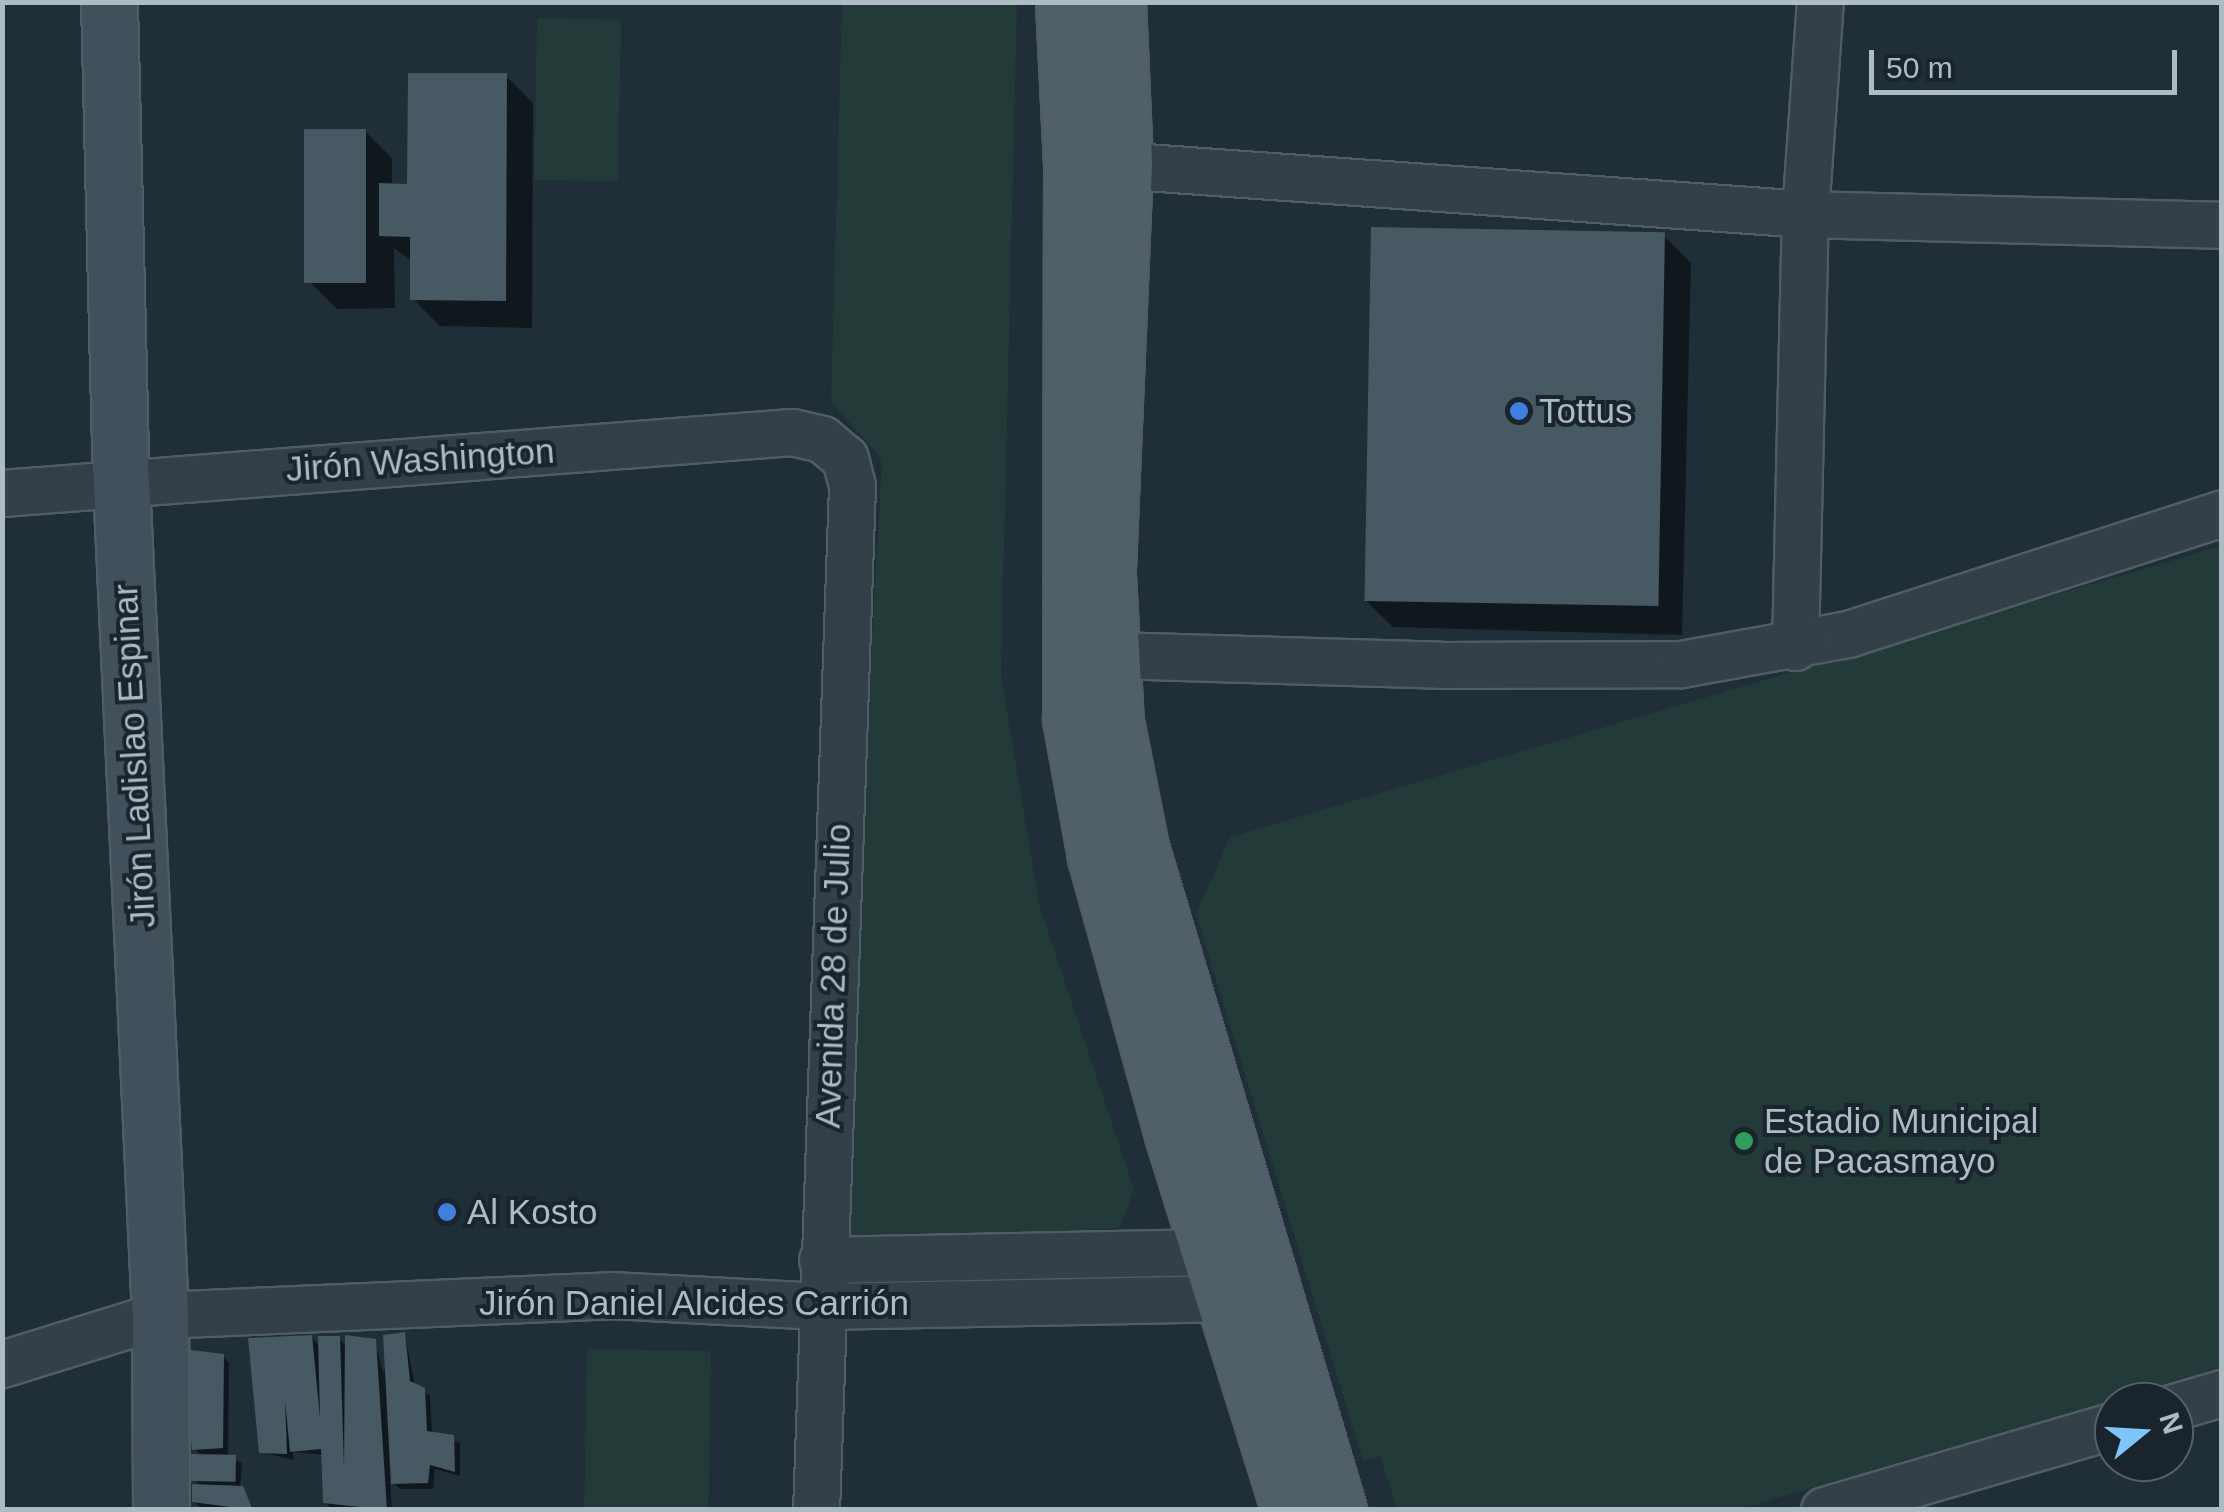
<!DOCTYPE html>
<meta charset="utf-8">
<style>
body{margin:0}
#map{position:relative;width:2224px;height:1512px;overflow:hidden;background:#202e37;font-family:Helvetica,sans-serif}
div>[style]{position:absolute}
[style*='--x']{left:calc(var(--x)*1px);top:calc(var(--y)*1px);width:calc(var(--w)*1px);rotate:calc(var(--a)*1deg)}
.green>*{inset:0;background:#223a38;transform-origin:0 0}
.shadow>*{inset:0;background:#0007}
.building>*{inset:0;background:#475963;transform-origin:0 0}
.roads{filter:drop-shadow(2px 0 #505d66) drop-shadow(-2px 0 #505d66) drop-shadow(0 2px #505d66) drop-shadow(0 -2px #505d66)}
.minor>*{height:45px;margin:-22.5px;padding:0 22.5px;transform-origin:22.5px;border-radius:22.5px;background:#334048}
.secondary>*{height:55px;margin:-27.5px;padding:0 27.5px;transform-origin:27.5px;border-radius:27.5px;background:#41505b}
.primary>*{height:55px;margin:-27.5px;padding:0 27.5px;transform-origin:27.5px;border-radius:27.5px;background:#515f68}
.dots>*{width:28px;height:28px;translate:-50% -50%;box-sizing:border-box;border:5px solid #19242c;border-radius:50%}
span{translate:-50% -50%;white-space:nowrap;text-align:center;line-height:1.15;-webkit-text-stroke:8px #19242c;paint-order:stroke}
.poi-label{font-size:35px;color:#adbbc5}
.left{translate:0 -50%;text-align:left}
.street-label{font-size:35px;color:#adbbc5}
.frame{position:absolute;inset:0;border:5px solid #adbbc5;pointer-events:none}
.north{position:absolute;left:2094px;top:1382px;width:100px;height:100px;box-sizing:border-box;background:#19242c;border:2px solid #546069;border-radius:50%;rotate:72deg;font-size:28px;font-weight:700;line-height:40px;text-align:center;color:#adbbc5}
.north::after{content:'';display:block;margin:auto;width:35px;height:45px;background:#7ec5f9;clip-path:polygon(50% 0,100% 100%,50% 72%,0 100%)}
.scale{position:absolute;left:1869px;top:50px;width:308px;height:45px;box-sizing:border-box;border:5px solid #adbbc5;border-top:0;padding-left:12px;font-size:30px;line-height:35px;white-space:nowrap;color:#adbbc5;-webkit-text-stroke:8px #19242c;paint-order:stroke}
</style>
<div id="map">
<div class="green">
<div style="clip-path:polygon(842px 3px,1017px 3px,1001px 675px,1039px 904px,1134px 1189px,1120px 1228px,838px 1243px,882px 459px,831px 402px)"></div>
<div style="left:537px;top:18px;width:84px;height:162px;rotate:1deg"></div>
<div style="clip-path:polygon(2221px 546px,2221px 1369px,1739px 1509px,1397px 1509px,1380px 1456px,1363px 1461px,1196px 914px,1230px 837px)"></div>
<div style="left:587px;top:1349px;width:124px;height:160px;rotate:1deg"></div>
</div>
<div class="shadow">
<div style="clip-path:polygon(506px 76px,533px 103px,532px 328px,440px 326px,413px 299px,413px 262px,394px 248px,395px 308px,337px 309px,310px 282px,365px 131px,392px 158px,392px 186px,410px 186px)"></div>
<div style="clip-path:polygon(1664px 236px,1691px 263px,1682px 635px,1393px 627px,1365px 600px)"></div>
<div style="clip-path:polygon(405px 1335px,415px 1386px,430px 1396px,432px 1434px,460px 1443px,460px 1476px,435px 1469px,433px 1489px,400px 1489px,390px 1480px,392px 1510px,332px 1510px,325px 1502px,324px 1455px,293px 1452px,293px 1460px,261px 1452px,312px 1338px,321px 1347px,339px 1339px,348px 1348px,375px 1341px,383px 1372px)"></div>
<div style="clip-path:polygon(223px 1356px,229px 1363px,228px 1457px,242px 1463px,240px 1489px,255px 1510px,200px 1507px,194px 1501px,202px 1487px,195px 1480px,202px 1456px,194px 1449px)"></div>
</div>
<div class="building">
<div style="clip-path:polygon(408px 73px,507px 73px,506px 301px,410px 300px,410px 237px,379px 236px,379px 183px,407px 184px)"></div>
<div style="left:304px;top:129px;width:62px;height:154px"></div>
<div style="left:1371px;top:227px;width:294px;height:374px;rotate:1deg"></div>
<div style="clip-path:polygon(405px 1332px,410px 1381px,425px 1388px,427px 1431px,454px 1435px,455px 1472px,430px 1465px,428px 1483px,391px 1484px,383px 1335px)"></div>
<div style="clip-path:polygon(312px 1335px,320px 1418px,318px 1336px,340px 1336px,344px 1468px,345px 1335px,376px 1339px,387px 1510px,323px 1503px,321px 1449px,290px 1452px,285px 1400px,287px 1454px,259px 1453px,248px 1338px)"></div>
<div style="clip-path:polygon(183px 1349px,224px 1354px,223px 1448px,192px 1450px)"></div>
<div style="left:190px;top:1454px;width:46px;height:27px;rotate:1deg"></div>
<div style="clip-path:polygon(192px 1484px,243px 1486px,253px 1510px,192px 1502px)"></div>
</div>
<div class="roads">
<div class="minor">
<div style="--x:1089;--y:163;--w:718;--a:4.07"></div>
<div style="--x:1805;--y:214;--w:417;--a:1.5"></div>
<div style="--x:2;--y:493;--w:792;--a:-4.42"></div>
<div style="--x:792;--y:432;--w:31;--a:13"></div>
<div style="--x:822;--y:439;--w:30;--a:40"></div>
<div style="--x:845;--y:458;--w:29;--a:76"></div>
<div style="--x:852;--y:486;--w:1025;--a:92.01"></div>
<div style="--x:1795;--y:647;--w:433;--a:-88.7"></div>
<div style="--x:1805;--y:214;--w:213;--a:-86"></div>
<div style="--x:1079;--y:654;--w:362;--a:1.7"></div>
<div style="--x:1441;--y:665;--w:240;--a:-0.2"></div>
<div style="--x:1681;--y:664;--w:170;--a:-10.2"></div>
<div style="--x:1848;--y:634;--w:393;--a:-17.9"></div>
<div style="--x:822;--y:1260;--w:387;--a:-1.2"></div>
<div style="--x:1209;--y:1252;--w:34;--a:-17"></div>
<div style="--x:2;--y:1364;--w:165;--a:-17.2"></div>
<div style="--x:160;--y:1315;--w:451;--a:-2.5"></div>
<div style="--x:611;--y:1295;--w:210;--a:3"></div>
<div style="--x:821;--y:1306;--w:402;--a:-1.1"></div>
<div style="--x:1223;--y:1298;--w:32;--a:-16"></div>
<div style="--x:2174;--y:1407;--w:50;--a:-16.3"></div>
<div style="--x:1824;--y:1510;--w:302;--a:-16.3"></div>
</div>
<div class="secondary">
<div style="--x:109;--y:2;--w:480;--a:88.6"></div>
<div style="--x:121;--y:482;--w:834;--a:87.32"></div>
<div style="--x:160;--y:1315;--w:195;--a:89.7"></div>
</div>
<div class="primary">
<div style="--x:1064;--y:2;--w:161;--a:87.2"></div>
<div style="--x:1072;--y:163;--w:556;--a:90.1"></div>
<div style="--x:1071;--y:719;--w:140;--a:79.7"></div>
<div style="--x:1096;--y:857;--w:292;--a:74.5"></div>
<div style="--x:1174;--y:1138;--w:390;--a:72.7"></div>
<div style="--x:1117;--y:2;--w:162;--a:87.5"></div>
<div style="--x:1124;--y:164;--w:411;--a:92.4"></div>
<div style="--x:1107;--y:575;--w:146;--a:86.9"></div>
<div style="--x:1115;--y:721;--w:128;--a:78.8"></div>
<div style="--x:1140;--y:847;--w:692;--a:73.37"></div>
</div>
</div>
<div class="dots">
<div style="left:1519px;top:411px;background:#3f7fe0"></div>
<div style="left:1744px;top:1141px;background:#2e9e5b"></div>
<div style="left:447px;top:1212px;background:#3f7fe0"></div>
</div>
<div class="poi-label">
<span class="left" style="left:1539px;top:411px">Tottus</span>
<span class="left" style="left:1764px;top:1141px">Estadio Municipal<br>de Pacasmayo</span>
<span class="left" style="left:467px;top:1212px">Al Kosto</span>
</div>
<div class="street-label">
<span style="left:420px;top:460px;rotate:-4deg">Jirón Washington</span>
<span style="left:134px;top:756px;rotate:-93deg">Jirón Ladislao Espinar</span>
<span style="left:833px;top:976px;rotate:-88deg">Avenida 28 de Julio</span>
<span style="left:694px;top:1303px">Jirón Daniel Alcides Carrión</span>
</div>
<div class="frame"></div>
<div class="north">N</div>
<div class="scale">50 m</div>
</div>
